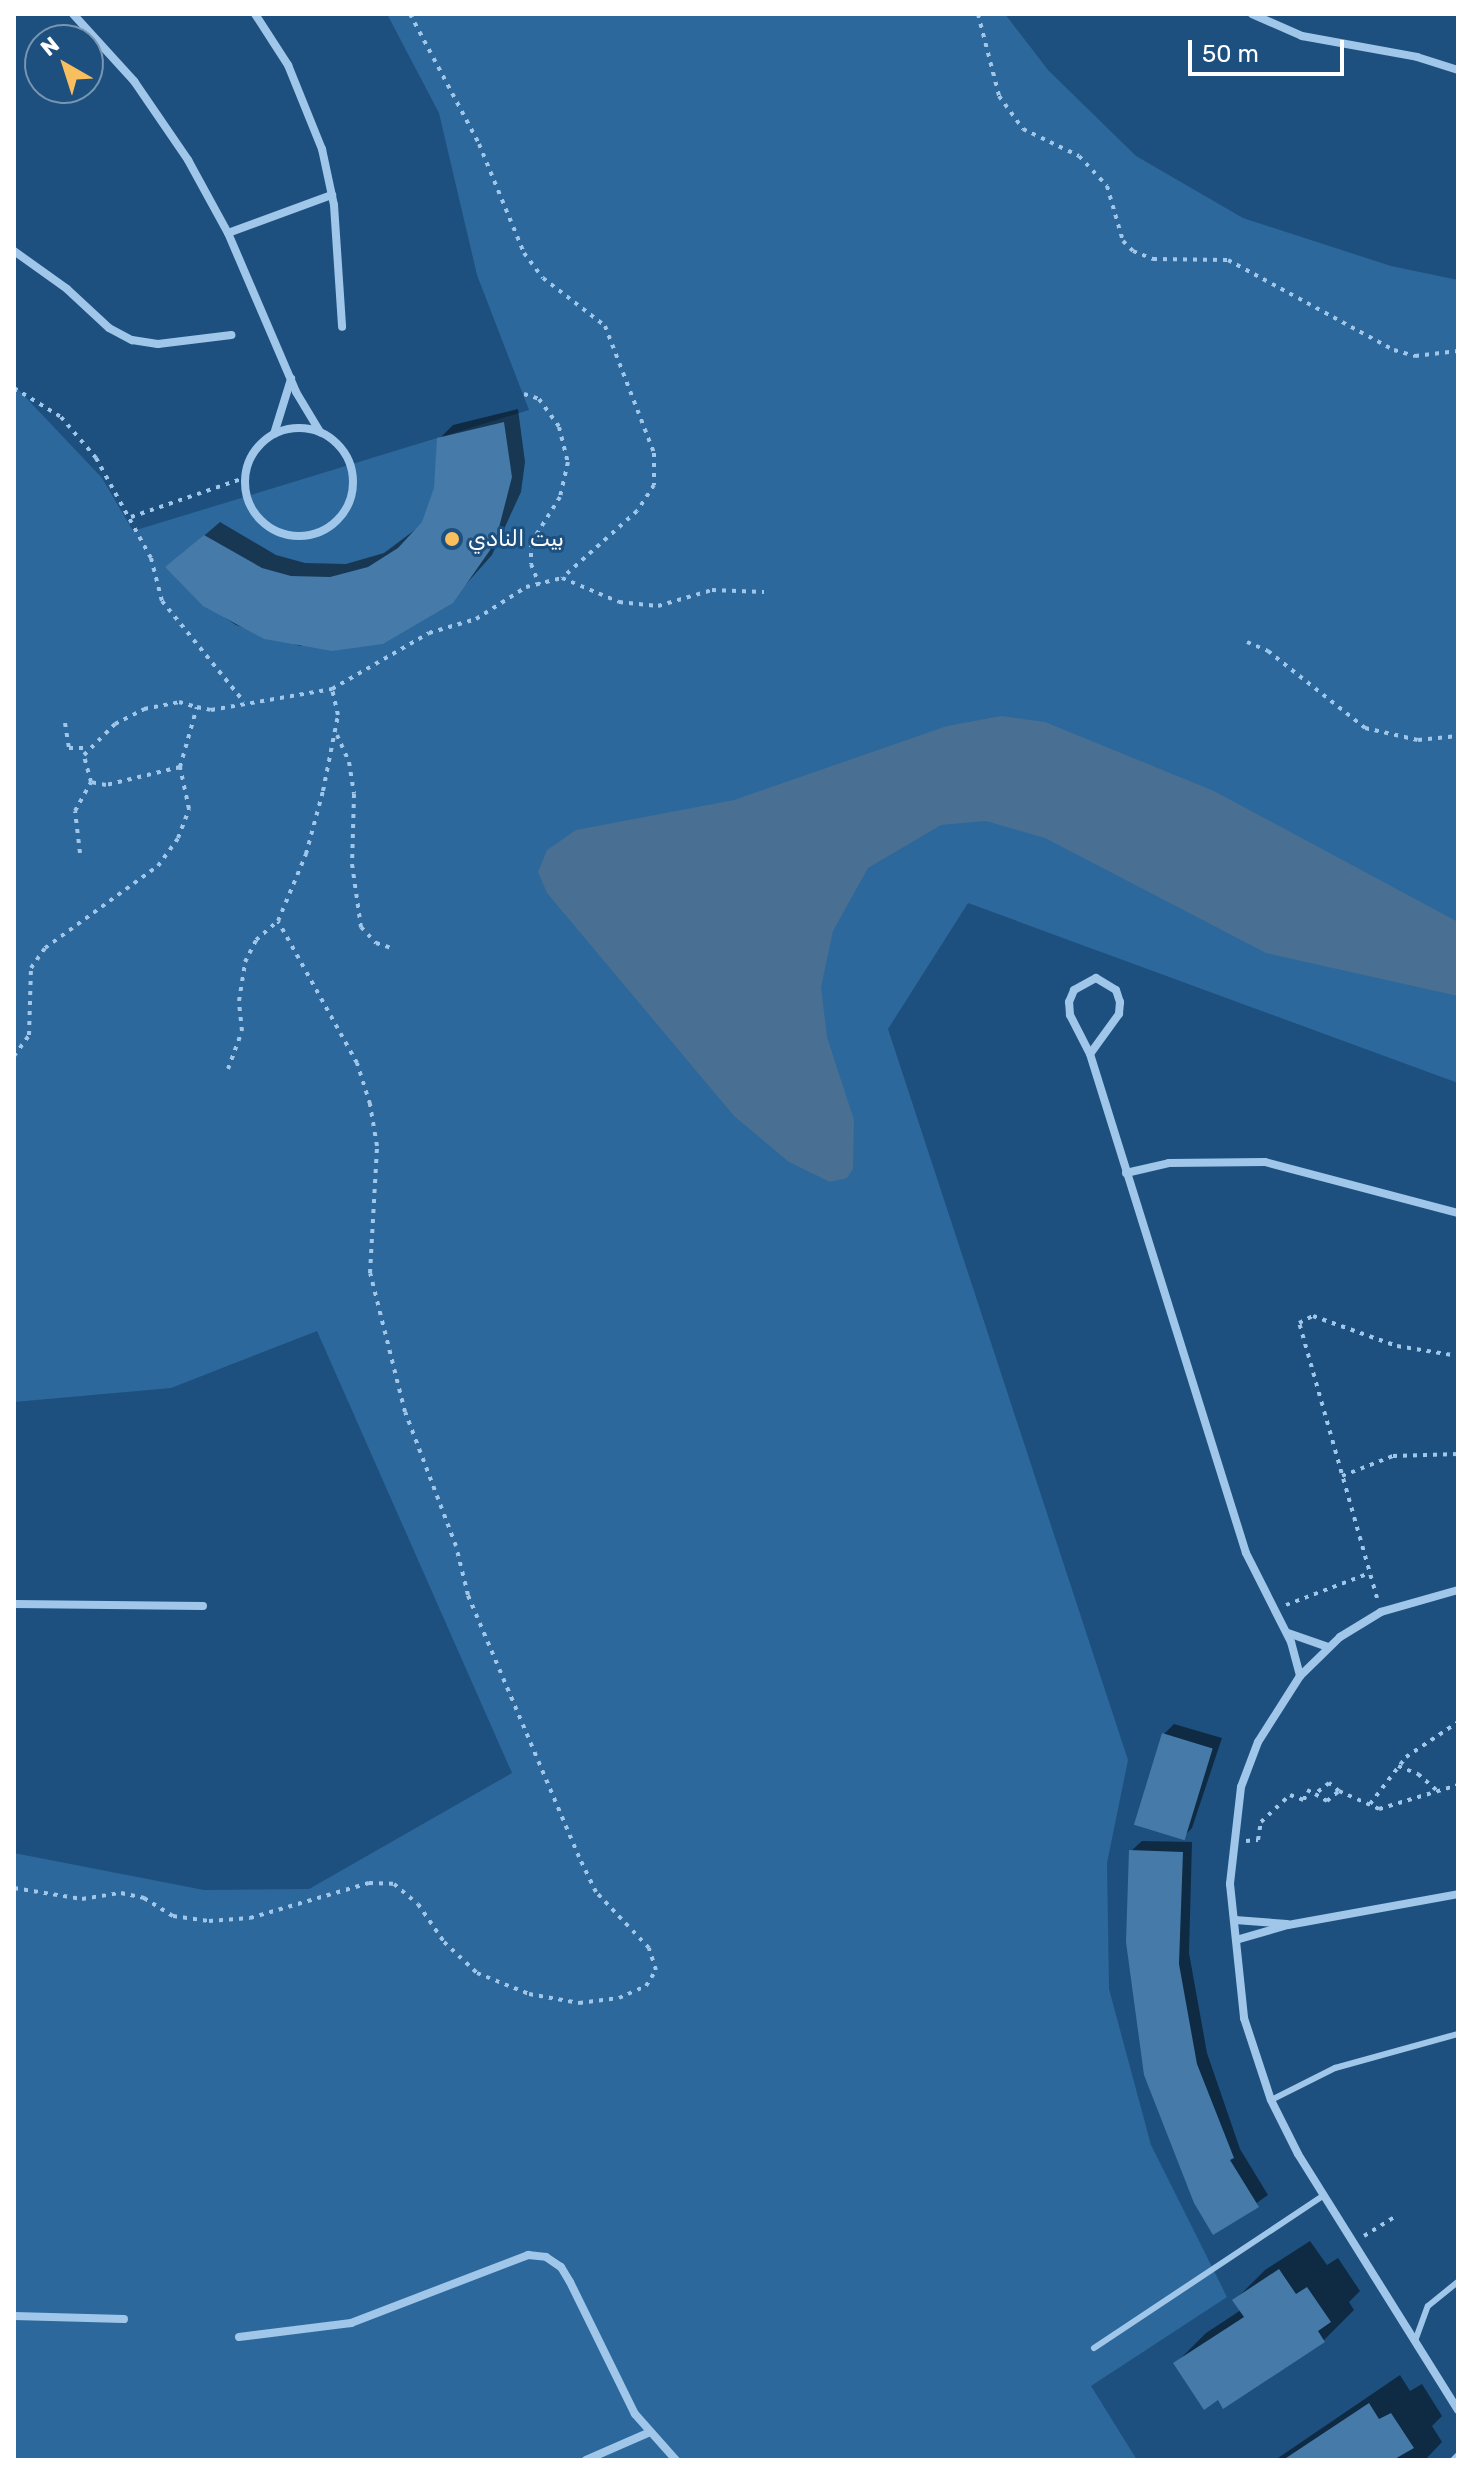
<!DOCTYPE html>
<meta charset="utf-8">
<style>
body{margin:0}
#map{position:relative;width:1472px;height:2474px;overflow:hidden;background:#1d507f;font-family:Rubik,Vazirmatn,sans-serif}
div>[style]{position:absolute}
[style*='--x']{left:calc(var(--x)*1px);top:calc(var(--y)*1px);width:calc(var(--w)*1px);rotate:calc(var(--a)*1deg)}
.green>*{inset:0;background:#2c689c}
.water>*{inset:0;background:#496f92}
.shadow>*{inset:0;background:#0007}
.building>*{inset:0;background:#457aa9;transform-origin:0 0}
.path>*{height:4px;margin-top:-2px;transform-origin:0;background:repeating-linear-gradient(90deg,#a0c7e9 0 4px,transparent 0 10px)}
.lane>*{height:6px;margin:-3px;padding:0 3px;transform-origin:3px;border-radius:3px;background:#a0c7e9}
.street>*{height:8px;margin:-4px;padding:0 4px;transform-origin:4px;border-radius:4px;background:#a0c7e9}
.street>.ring{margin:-4px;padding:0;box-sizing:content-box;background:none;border:8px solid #a0c7e9;border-radius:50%}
.dots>*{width:22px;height:22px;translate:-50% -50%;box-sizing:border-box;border:4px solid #1d507f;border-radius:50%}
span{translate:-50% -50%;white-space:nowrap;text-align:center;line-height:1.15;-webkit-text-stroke:6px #1d507f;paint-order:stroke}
.poi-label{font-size:22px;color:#fff}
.left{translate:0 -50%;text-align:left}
.frame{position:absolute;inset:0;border:16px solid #fff;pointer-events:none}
.north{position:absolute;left:24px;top:24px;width:80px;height:80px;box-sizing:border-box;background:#1d507f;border:2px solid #7796b2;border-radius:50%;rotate:321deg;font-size:22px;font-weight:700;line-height:32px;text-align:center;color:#fff}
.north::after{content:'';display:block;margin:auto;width:28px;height:36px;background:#f9be5e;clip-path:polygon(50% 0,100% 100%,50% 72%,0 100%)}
.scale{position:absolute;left:1188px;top:40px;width:156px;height:36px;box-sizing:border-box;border:4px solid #fff;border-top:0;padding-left:10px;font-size:24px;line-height:28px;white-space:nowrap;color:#fff;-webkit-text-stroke:6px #1d507f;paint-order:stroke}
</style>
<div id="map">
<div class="green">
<div style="clip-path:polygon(387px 14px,1005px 14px,1048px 70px,1136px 156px,1243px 218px,1391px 266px,1458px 280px,1458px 1083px,968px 903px,888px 1029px,1128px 1760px,1107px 1863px,1109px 1989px,1151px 2145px,1227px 2297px,1091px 2386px,1137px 2460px,14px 2460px,14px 1853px,204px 1890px,309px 1889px,512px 1773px,317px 1331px,171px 1388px,14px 1402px,14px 385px,102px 478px,133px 531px,529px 410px,477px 275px,439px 113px)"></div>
</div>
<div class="water">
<div style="clip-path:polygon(1001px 716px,1045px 722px,1214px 791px,1458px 922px,1458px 996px,1266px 953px,1045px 838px,986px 821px,941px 825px,868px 868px,833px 931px,821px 987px,827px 1037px,854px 1120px,853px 1169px,847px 1178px,830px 1182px,789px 1162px,734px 1116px,547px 893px,538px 872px,547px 850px,576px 830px,734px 800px,947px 726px)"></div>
</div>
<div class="shadow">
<div style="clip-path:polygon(518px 409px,525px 462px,521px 492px,492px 555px,451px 601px,382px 642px,300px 646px,236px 625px,204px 604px,168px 567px,220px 522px,276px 555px,305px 563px,346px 564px,384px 553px,424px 523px,436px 488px,439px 439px,453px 425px)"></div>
<div style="clip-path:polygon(1174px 1724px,1222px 1738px,1192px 1828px,1182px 1838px,1164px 1734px)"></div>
<div style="clip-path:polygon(1142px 1841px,1192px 1842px,1189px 1953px,1207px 2053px,1240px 2149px,1268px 2195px,1214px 2233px,1131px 1851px)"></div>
<div style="clip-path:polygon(1310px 2241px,1327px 2265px,1338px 2258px,1360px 2291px,1349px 2302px,1354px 2310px,1324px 2340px,1218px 2398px,1175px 2364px,1206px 2333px,1241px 2310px,1235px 2300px,1265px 2270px)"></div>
<div style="clip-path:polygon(1400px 2375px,1410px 2391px,1422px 2384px,1442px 2416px,1432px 2426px,1442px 2442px,1425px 2460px,1275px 2460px)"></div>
</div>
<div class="building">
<div style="clip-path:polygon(504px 422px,512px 477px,495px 543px,453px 603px,383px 644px,332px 651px,264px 639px,203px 606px,165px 567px,204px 535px,262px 568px,291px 576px,330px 577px,368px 567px,398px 548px,422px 522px,434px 488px,437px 438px)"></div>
<div style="left:1162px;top:1733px;width:53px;height:96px;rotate:17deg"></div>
<div style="clip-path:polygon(1129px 1850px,1183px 1852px,1179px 1964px,1197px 2064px,1234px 2158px,1230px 2160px,1259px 2207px,1213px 2235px,1194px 2203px,1144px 2075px,1126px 1942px)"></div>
<div style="clip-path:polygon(1279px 2269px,1296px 2294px,1307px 2287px,1331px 2322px,1318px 2331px,1325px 2342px,1223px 2409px,1218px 2400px,1204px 2410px,1173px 2363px,1244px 2317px,1232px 2300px)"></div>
<div style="clip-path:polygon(1369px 2403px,1379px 2419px,1391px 2413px,1414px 2448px,1393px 2460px,1283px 2460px)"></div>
</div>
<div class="path">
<div style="--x:410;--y:14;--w:147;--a:62"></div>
<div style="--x:479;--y:144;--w:118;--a:67.6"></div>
<div style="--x:524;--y:253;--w:31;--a:53"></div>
<div style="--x:543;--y:278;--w:78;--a:37.7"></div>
<div style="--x:605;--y:326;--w:136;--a:68.9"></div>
<div style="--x:654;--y:453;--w:32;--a:90"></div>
<div style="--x:654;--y:485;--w:31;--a:123"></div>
<div style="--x:637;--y:511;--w:101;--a:138.2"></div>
<div style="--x:978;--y:14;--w:85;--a:75.6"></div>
<div style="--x:999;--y:96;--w:41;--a:54"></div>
<div style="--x:1023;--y:129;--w:62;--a:25.7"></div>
<div style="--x:1079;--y:156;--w:41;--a:47"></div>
<div style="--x:1107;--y:186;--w:57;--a:73.8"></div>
<div style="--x:1123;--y:241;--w:14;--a:45"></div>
<div style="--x:1133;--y:251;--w:22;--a:22"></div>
<div style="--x:1153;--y:259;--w:75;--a:0.8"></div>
<div style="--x:1228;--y:260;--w:189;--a:28.5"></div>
<div style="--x:1394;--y:350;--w:22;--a:16"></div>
<div style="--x:1415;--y:356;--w:43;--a:-6.6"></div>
<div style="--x:14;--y:388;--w:55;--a:31.7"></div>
<div style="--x:61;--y:417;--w:54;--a:49.5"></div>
<div style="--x:96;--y:458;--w:114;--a:61.2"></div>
<div style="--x:151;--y:558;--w:44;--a:75.7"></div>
<div style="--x:162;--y:601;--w:130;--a:50.9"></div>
<div style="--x:524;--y:394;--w:16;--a:18"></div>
<div style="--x:539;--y:399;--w:34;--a:54"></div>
<div style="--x:559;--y:427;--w:36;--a:76"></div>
<div style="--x:568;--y:462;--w:36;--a:103"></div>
<div style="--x:560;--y:497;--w:54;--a:122.2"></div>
<div style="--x:531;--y:543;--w:21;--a:90"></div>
<div style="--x:531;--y:564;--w:22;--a:68"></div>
<div style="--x:131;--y:517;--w:120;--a:-19"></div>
<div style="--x:1247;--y:642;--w:23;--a:23"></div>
<div style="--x:1268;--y:651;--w:124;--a:38.4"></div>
<div style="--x:1365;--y:728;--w:54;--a:12.8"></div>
<div style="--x:1418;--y:740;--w:40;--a:-5.7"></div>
<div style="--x:65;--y:723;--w:25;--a:81"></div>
<div style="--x:69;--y:748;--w:19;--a:0"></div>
<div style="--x:337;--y:735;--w:30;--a:66"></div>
<div style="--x:349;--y:762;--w:32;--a:81"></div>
<div style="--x:354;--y:794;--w:70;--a:91.6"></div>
<div style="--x:352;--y:864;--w:64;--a:81.9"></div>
<div style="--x:361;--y:927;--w:22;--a:47"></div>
<div style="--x:376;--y:943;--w:19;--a:18"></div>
<div style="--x:180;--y:767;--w:76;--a:166.3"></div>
<div style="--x:106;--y:785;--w:15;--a:-169"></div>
<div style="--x:91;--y:782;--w:28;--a:-105"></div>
<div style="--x:84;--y:755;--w:44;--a:-45"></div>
<div style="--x:115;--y:724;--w:33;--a:-27"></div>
<div style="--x:144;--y:709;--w:36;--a:-11"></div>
<div style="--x:179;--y:702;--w:19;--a:16"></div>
<div style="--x:80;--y:853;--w:42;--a:-96.8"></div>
<div style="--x:75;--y:811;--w:33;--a:-61"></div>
<div style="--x:14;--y:1056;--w:26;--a:-54"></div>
<div style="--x:29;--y:1035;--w:67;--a:-88.3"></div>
<div style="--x:31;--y:968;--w:24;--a:-55"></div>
<div style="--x:45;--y:948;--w:140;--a:-36"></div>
<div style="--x:158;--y:866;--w:34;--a:-54"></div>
<div style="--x:178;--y:838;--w:31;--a:-69"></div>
<div style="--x:189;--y:809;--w:43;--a:-102.1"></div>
<div style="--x:180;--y:767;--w:62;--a:-74.2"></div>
<div style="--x:197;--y:707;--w:14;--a:12"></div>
<div style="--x:211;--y:710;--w:123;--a:-9.8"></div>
<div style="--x:228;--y:1069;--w:40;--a:-69.8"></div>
<div style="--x:242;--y:1031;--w:30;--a:-96"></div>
<div style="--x:239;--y:1001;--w:39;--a:-81"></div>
<div style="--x:245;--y:962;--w:25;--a:-63"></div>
<div style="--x:256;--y:940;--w:29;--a:-41"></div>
<div style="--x:1342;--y:1476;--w:55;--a:-21.4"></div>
<div style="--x:1393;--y:1456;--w:65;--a:-1.8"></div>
<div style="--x:1377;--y:1598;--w:286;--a:-105.8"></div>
<div style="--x:1299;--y:1323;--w:16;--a:-27"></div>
<div style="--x:1313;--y:1316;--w:89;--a:19.7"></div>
<div style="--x:1397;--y:1346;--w:62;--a:9.3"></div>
<div style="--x:1286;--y:1605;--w:90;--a:-20.9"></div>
<div style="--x:1398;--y:1766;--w:22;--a:22"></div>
<div style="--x:1418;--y:1774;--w:30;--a:41"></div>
<div style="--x:1339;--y:1791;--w:44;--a:24.2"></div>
<div style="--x:1379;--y:1809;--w:83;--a:-16.9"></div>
<div style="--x:1370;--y:1804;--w:59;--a:-52.5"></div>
<div style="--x:1406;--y:1757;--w:63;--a:-33.9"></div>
<div style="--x:1246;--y:1841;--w:12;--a:-5"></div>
<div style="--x:1258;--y:1840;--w:18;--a:-81"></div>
<div style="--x:1261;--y:1822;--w:40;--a:-43"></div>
<div style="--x:1290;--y:1795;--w:15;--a:20"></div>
<div style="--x:1304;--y:1800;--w:10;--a:-73"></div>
<div style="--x:1307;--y:1790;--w:9;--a:27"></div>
<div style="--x:1315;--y:1794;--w:14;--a:30"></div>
<div style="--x:1327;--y:1801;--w:16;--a:-40"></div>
<div style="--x:1339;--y:1791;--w:13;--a:-141"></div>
<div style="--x:1329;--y:1783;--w:18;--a:142"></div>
<div style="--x:14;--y:1888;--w:69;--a:9.2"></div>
<div style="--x:82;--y:1899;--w:39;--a:-9"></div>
<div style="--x:121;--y:1893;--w:24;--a:12"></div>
<div style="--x:144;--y:1898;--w:34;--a:32"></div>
<div style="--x:173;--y:1916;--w:36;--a:8"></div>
<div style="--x:209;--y:1921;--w:41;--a:-4.2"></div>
<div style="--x:250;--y:1918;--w:124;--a:-16.4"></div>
<div style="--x:369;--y:1883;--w:25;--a:2"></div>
<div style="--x:394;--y:1884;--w:31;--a:40"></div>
<div style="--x:418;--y:1904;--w:46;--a:55.6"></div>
<div style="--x:444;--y:1942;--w:45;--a:43.2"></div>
<div style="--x:477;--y:1973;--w:56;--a:22"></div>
<div style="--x:529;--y:1994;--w:51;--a:10.2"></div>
<div style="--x:579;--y:2003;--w:40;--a:-7.1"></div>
<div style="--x:619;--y:1998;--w:30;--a:-24"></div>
<div style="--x:646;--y:1986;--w:19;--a:-58"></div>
<div style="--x:656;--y:1970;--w:23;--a:-108"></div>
<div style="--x:649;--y:1948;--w:77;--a:-133.4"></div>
<div style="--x:596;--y:1892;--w:39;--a:-116"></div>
<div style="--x:579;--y:1857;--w:285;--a:-113"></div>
<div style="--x:468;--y:1595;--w:50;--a:-103.8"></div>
<div style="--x:456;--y:1546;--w:143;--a:-110.8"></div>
<div style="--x:405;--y:1412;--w:143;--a:-104.1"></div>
<div style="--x:370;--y:1273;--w:127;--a:-86.8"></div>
<div style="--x:377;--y:1146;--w:43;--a:-99.5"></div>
<div style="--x:370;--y:1104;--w:43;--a:-107.6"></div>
<div style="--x:357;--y:1063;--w:162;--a:-119.1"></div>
<div style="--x:278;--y:921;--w:73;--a:-67.3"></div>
<div style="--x:306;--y:854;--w:65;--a:-74.9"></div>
<div style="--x:323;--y:791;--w:77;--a:-78.8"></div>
<div style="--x:338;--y:715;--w:27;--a:-103"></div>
<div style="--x:332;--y:689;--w:112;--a:-30"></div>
<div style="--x:429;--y:633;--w:49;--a:-16.6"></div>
<div style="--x:476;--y:619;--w:59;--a:-32.6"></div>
<div style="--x:526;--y:587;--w:37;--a:-14"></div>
<div style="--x:562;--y:578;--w:62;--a:22.8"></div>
<div style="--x:619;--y:602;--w:39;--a:6"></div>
<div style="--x:658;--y:606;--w:56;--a:-16.5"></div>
<div style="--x:712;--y:590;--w:52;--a:2.2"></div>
<div style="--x:1364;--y:2236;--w:39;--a:-32"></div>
</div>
<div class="lane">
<div style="--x:1271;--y:2100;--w:72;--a:-26.6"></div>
<div style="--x:1335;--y:2068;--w:128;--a:-15.5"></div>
<div style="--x:1415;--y:2341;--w:37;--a:-70"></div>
<div style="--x:1428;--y:2306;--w:38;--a:-39"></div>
<div style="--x:1094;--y:2348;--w:275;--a:-33.6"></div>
<div style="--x:1453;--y:2460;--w:7;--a:-45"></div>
</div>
<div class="street">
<div style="--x:73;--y:14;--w:91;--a:47.7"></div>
<div style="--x:134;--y:81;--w:96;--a:55.6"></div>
<div style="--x:188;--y:160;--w:83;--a:61.3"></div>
<div style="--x:228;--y:233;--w:173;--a:66.8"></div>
<div style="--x:296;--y:392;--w:47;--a:59"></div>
<div style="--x:255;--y:14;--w:61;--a:57.1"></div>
<div style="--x:288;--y:65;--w:91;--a:68"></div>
<div style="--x:322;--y:149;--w:57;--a:77.9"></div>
<div style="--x:334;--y:205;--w:122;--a:86.2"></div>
<div style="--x:1252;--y:14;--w:55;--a:23.7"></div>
<div style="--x:1302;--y:36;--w:117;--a:10.3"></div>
<div style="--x:1417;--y:57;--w:43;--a:17.6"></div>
<div style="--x:228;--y:233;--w:111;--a:-20.1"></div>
<div style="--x:14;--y:251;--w:65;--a:35.6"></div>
<div style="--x:67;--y:289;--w:57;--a:42.9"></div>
<div style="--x:109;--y:328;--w:26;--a:28"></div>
<div style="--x:132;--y:340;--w:26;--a:9"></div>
<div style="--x:158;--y:344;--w:74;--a:-7"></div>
<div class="ring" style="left:245px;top:428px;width:100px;height:100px"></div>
<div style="--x:274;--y:434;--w:58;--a:-72.8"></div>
<div style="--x:1096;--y:978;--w:23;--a:31"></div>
<div style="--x:1116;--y:990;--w:13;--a:72"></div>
<div style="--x:1120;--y:1002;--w:12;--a:95"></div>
<div style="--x:1119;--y:1014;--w:49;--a:125.9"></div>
<div style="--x:1090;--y:1054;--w:44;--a:-117.1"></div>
<div style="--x:1070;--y:1015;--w:13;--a:-94"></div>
<div style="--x:1069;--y:1002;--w:13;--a:-67"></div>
<div style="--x:1074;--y:990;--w:25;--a:-29"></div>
<div style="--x:1090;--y:1054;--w:523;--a:72.64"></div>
<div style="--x:1246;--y:1553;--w:100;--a:63.2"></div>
<div style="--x:1291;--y:1642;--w:35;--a:75"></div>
<div style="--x:1126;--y:1173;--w:44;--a:-13.1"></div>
<div style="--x:1169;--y:1163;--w:96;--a:-0.6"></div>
<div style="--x:1265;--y:1162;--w:200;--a:14.8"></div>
<div style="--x:1458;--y:1590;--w:80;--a:164.1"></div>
<div style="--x:1381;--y:1612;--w:48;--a:148.6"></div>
<div style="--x:1340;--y:1637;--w:56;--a:135.7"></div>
<div style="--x:1300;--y:1676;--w:78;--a:122.5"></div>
<div style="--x:1258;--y:1742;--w:48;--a:110.7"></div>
<div style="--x:1241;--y:1787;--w:98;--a:96.5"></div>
<div style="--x:1230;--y:1884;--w:135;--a:84"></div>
<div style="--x:1244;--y:2018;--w:86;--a:71.8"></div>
<div style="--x:1271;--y:2100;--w:60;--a:63.4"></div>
<div style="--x:1298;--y:2154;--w:302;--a:58"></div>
<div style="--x:14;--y:1604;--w:189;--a:0.6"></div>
<div style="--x:1288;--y:1633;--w:42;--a:19.3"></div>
<div style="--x:1235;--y:1920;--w:52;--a:4.4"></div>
<div style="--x:1236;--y:1940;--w:54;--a:-16.1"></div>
<div style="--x:1288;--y:1925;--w:173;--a:-10.3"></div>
<div style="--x:14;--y:2316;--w:110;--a:1.6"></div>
<div style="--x:239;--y:2337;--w:113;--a:-7.1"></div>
<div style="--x:351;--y:2323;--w:190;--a:-21"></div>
<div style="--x:528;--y:2255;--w:18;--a:6"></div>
<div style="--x:546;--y:2257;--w:18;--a:34"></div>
<div style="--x:561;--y:2267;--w:17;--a:59"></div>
<div style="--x:570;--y:2282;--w:147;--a:63.8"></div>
<div style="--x:635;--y:2414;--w:62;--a:48.3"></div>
<div style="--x:586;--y:2460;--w:70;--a:-23.6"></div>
</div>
<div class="dots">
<div style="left:452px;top:539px;background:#f9be5e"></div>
</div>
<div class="poi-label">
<span class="left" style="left:468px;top:539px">بيت النادي</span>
</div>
<div class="frame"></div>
<div class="north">N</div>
<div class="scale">50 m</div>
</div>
